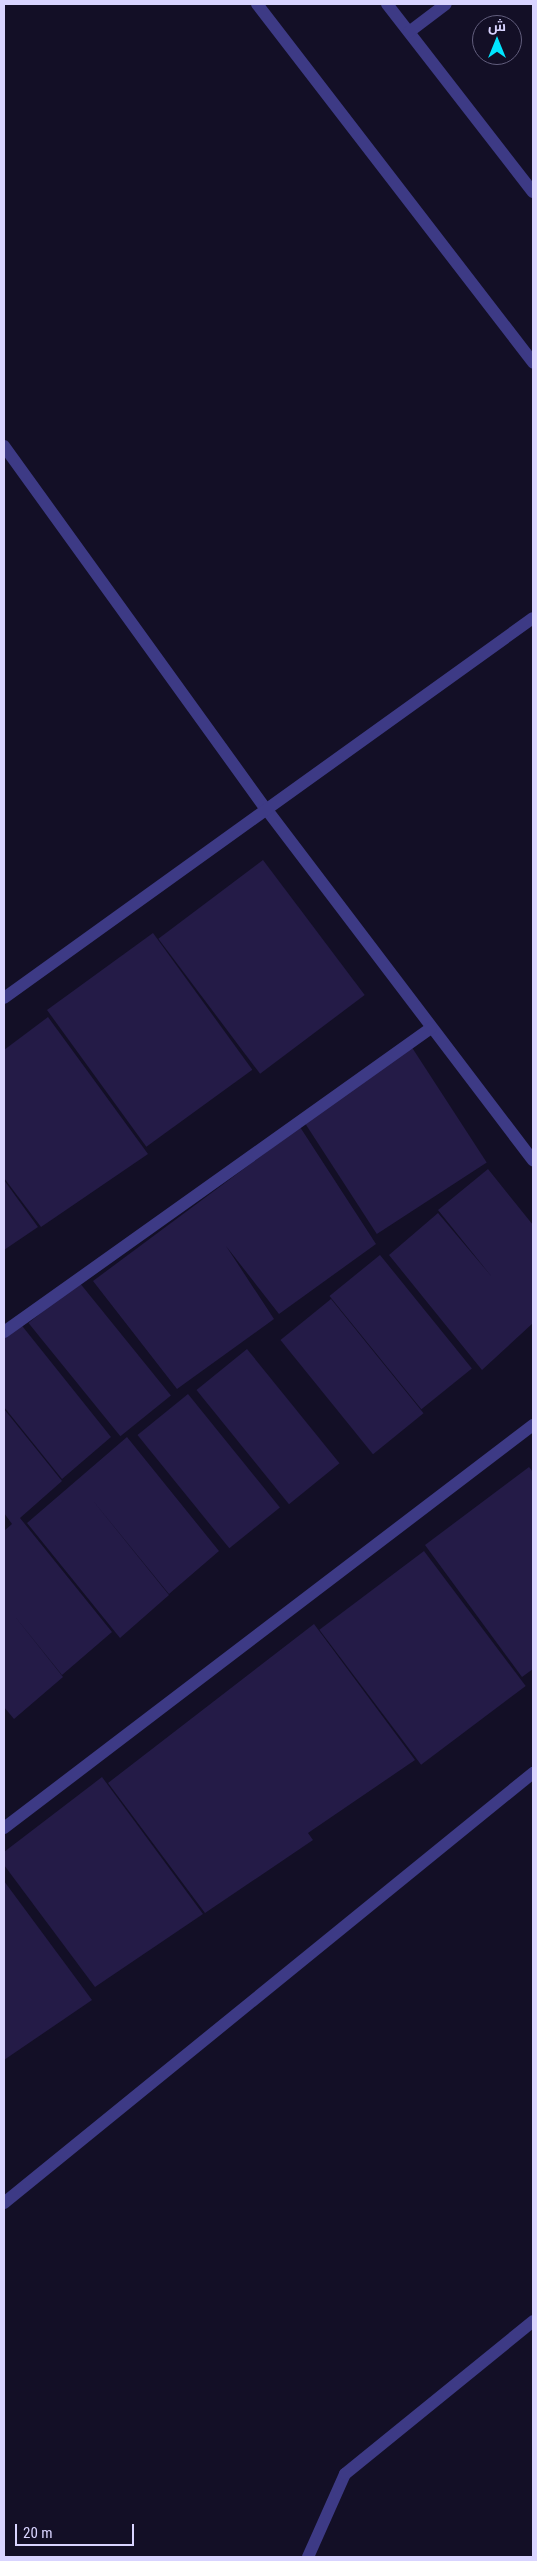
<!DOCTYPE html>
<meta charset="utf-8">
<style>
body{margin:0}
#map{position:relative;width:537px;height:2561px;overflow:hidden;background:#130f26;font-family:"Roboto Condensed",Cairo,sans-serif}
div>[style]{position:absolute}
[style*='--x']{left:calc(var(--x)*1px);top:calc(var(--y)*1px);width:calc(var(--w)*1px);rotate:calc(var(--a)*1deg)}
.building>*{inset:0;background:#241b47;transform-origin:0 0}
.minor>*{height:12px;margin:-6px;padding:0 6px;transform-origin:6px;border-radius:6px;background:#3d3a85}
span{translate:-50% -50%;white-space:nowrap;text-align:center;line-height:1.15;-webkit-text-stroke:4px #130f26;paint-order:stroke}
.frame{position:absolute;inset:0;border:5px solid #d9d4ff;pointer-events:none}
.north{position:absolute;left:472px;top:15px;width:50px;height:50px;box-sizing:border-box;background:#130f26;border:1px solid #625e7d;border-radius:50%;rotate:0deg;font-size:14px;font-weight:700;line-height:20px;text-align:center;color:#d9d4ff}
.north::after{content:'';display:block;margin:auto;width:18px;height:22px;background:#00e5ff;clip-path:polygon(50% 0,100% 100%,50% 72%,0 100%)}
.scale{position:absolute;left:15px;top:2524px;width:119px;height:22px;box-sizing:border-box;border:2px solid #d9d4ff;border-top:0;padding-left:6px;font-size:15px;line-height:18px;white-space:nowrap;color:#d9d4ff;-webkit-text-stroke:4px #130f26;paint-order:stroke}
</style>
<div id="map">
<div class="building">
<div style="left:263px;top:860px;width:169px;height:131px;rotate:53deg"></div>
<div style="left:153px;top:933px;width:169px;height:131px;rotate:54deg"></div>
<div style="clip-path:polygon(48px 1017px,148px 1154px,41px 1227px,4px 1178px,4px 1050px)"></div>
<div style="left:411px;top:1046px;width:139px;height:131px;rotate:57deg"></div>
<div style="clip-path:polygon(300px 1127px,376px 1244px,279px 1314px,226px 1246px,274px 1319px,177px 1389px,93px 1281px)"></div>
<div style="clip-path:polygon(488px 1169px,533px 1225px,533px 1323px,482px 1370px,389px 1255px,438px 1213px,492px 1277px,438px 1210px)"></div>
<div style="clip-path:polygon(4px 1180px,38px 1227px,4px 1250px)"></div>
<div style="left:380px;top:1255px;width:146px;height:65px;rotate:51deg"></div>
<div style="left:79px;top:1282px;width:146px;height:65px;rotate:51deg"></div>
<div style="left:331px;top:1299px;width:147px;height:65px;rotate:51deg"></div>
<div style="clip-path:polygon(19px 1322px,111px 1437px,62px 1479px,4px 1407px,4px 1335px)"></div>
<div style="left:247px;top:1349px;width:147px;height:65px;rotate:51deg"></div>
<div style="left:188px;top:1394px;width:146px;height:65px;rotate:51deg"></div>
<div style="clip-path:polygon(4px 1409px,62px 1481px,20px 1518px,112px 1632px,62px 1675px,13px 1614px,63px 1677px,14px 1719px,4px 1707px,4px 1531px,12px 1524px,4px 1513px)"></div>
<div style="clip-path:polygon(127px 1437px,219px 1551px,169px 1594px,90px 1497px,169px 1595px,120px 1638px,27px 1523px)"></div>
<div style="clip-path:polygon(529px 1467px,533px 1472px,533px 1669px,522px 1677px,425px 1545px)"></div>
<div style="left:424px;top:1551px;width:169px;height:131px;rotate:53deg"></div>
<div style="clip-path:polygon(314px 1624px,415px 1760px,308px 1833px,313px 1840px,205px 1913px,108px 1783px)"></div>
<div style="clip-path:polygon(102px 1777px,203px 1914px,95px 1987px,4px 1865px,4px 1852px)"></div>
<div style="clip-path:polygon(4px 1881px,92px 2000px,4px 2060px)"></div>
</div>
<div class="minor">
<div style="--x:257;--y:4;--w:453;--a:52.4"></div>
<div style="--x:387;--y:4;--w:238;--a:52.2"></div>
<div style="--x:409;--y:32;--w:46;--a:-37.1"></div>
<div style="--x:4;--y:446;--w:449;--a:54.2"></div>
<div style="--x:267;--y:810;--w:440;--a:52.8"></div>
<div style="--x:4;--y:998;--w:651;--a:-35.69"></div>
<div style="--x:4;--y:1332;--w:524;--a:-35.45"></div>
<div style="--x:4;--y:1828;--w:665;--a:-37.3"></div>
<div style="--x:4;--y:2203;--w:682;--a:-39.11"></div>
<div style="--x:308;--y:2557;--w:91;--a:-66"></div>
<div style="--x:345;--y:2474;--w:242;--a:-39.1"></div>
</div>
<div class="frame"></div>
<div class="north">ش</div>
<div class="scale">20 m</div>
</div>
